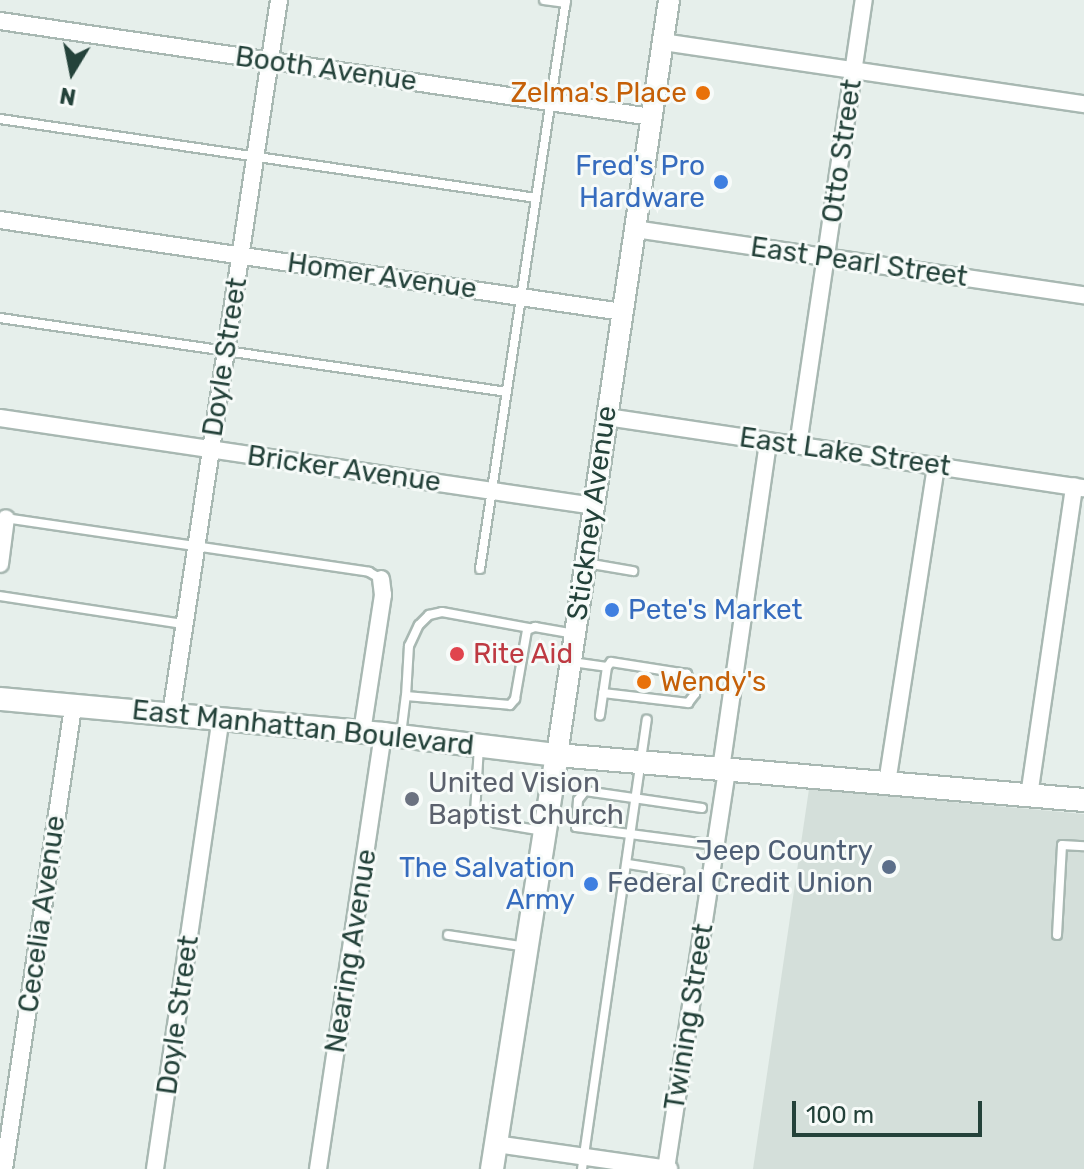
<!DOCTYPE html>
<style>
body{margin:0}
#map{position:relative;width:1084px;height:1169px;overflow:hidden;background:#e6efeb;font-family:Rubik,sans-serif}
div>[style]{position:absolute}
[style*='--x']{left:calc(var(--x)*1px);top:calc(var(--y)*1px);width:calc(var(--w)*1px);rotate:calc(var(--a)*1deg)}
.built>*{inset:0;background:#d4dfda}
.roads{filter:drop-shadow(2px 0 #a8b8b2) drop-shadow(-2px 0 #a8b8b2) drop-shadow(0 2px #a8b8b2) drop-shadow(0 -2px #a8b8b2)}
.service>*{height:8px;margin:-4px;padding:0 4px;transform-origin:4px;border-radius:4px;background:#fff}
.minor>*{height:16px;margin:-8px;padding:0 8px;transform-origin:8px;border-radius:8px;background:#fff}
.tertiary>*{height:20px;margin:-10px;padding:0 10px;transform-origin:10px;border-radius:10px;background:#fff}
.secondary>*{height:22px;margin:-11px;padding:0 11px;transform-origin:11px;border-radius:11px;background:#fff}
.dots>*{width:22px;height:22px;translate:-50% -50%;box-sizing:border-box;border:4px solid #f7fbf9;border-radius:50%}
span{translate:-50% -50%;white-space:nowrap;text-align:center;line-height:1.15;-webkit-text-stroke:6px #f7fbf9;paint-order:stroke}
.street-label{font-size:28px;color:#24423a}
.food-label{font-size:28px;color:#c56008}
.right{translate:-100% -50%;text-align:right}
.left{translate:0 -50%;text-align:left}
.shop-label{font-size:28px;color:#366cbe}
.health-label{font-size:28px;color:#be3a42}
.worship-label{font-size:28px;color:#5b616d}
.service-label{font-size:28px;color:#4e5e75}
.north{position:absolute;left:32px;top:32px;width:80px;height:80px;-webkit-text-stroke:6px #f7fbf9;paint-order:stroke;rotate:190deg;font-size:22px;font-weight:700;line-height:32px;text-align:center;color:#24423a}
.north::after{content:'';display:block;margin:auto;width:28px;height:36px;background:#24423a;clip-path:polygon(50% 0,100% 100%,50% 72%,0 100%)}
.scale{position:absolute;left:792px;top:1101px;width:190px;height:36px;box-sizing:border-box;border:4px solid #24423a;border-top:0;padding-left:10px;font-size:24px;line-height:28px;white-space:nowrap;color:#24423a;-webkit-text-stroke:6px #f7fbf9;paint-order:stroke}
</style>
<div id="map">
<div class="built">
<div style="clip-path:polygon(809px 789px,1084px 814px,1084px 1169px,753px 1169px)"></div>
</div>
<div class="roads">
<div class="service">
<div style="--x:544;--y:0;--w:22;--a:8"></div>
<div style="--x:0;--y:119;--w:542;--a:8.38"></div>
<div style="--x:0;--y:318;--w:512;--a:8.3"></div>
<div style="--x:5;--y:518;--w:368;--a:8.4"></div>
<div style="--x:369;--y:572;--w:14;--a:30"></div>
<div style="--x:586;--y:563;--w:48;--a:9.7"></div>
<div style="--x:480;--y:569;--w:575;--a:-81.41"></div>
<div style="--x:0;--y:596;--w:186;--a:8.7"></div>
<div style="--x:572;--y:662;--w:35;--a:8"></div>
<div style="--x:607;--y:667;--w:49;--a:98.3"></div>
<div style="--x:603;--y:693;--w:86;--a:6.7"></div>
<div style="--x:688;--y:703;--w:11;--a:-52"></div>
<div style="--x:695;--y:694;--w:22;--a:-112"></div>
<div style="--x:687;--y:674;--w:77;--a:-171"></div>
<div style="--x:611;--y:662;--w:6;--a:129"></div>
<div style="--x:406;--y:696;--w:50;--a:-86.6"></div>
<div style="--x:409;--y:646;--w:23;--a:-65"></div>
<div style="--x:419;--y:625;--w:14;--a:-45"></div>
<div style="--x:429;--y:615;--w:13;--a:-13"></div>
<div style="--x:442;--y:612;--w:88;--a:10.4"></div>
<div style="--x:401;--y:735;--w:39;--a:-83"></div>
<div style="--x:406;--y:696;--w:104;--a:4.9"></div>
<div style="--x:510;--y:705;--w:8;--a:-50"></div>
<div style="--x:515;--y:699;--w:70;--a:-80.1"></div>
<div style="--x:527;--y:630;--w:9;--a:-21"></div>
<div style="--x:535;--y:627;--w:39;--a:10"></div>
<div style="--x:479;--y:746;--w:67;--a:93.4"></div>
<div style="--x:475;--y:813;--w:23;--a:25"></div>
<div style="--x:496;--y:823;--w:48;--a:9.7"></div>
<div style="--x:702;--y:808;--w:118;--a:-171.7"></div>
<div style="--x:585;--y:791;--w:11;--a:128"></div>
<div style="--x:578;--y:800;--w:27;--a:94"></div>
<div style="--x:576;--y:827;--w:140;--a:7.4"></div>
<div style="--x:628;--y:864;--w:52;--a:8.9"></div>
<div style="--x:448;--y:935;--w:79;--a:8.7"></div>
<div style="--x:1057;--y:935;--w:90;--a:-86.8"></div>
<div style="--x:1062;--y:845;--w:22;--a:3"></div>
<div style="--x:582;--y:1169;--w:454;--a:-81.8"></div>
</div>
<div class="minor">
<div style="--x:0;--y:21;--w:659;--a:8.38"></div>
<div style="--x:663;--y:42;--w:426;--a:8.4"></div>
<div style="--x:0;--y:220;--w:629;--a:8.41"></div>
<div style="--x:635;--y:229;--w:454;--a:8.4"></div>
<div style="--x:607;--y:417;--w:482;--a:8.5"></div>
<div style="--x:0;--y:418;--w:600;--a:8.43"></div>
<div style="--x:798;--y:445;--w:450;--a:-81.6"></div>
<div style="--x:0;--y:564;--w:46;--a:-82.6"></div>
<div style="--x:171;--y:714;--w:722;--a:-81.4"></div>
<div style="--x:362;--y:732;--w:139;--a:-81.3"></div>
<div style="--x:383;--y:595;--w:16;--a:-97"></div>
<div style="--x:721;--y:769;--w:331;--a:-81.8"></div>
<div style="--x:887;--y:783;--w:321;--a:-81.2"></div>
<div style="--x:1029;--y:796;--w:313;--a:-81.7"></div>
<div style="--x:496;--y:1144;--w:175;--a:8.2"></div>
<div style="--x:4;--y:1169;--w:468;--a:-81.5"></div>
<div style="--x:155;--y:1169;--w:455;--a:-81.7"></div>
<div style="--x:318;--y:1169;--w:440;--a:-81.5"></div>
<div style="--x:666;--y:1169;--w:404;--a:-81.3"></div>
</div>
<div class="tertiary">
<div style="--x:557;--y:755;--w:763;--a:-81.56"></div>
</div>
<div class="secondary">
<div style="--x:0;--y:699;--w:385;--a:5.2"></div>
<div style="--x:383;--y:734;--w:175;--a:6.9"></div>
<div style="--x:557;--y:755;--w:529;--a:4.88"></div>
<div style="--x:492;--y:1169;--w:419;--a:-81.1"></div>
</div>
</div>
<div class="dots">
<div style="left:703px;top:93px;background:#e8710a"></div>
<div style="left:721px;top:182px;background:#3f7fe0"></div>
<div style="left:612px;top:610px;background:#3f7fe0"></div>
<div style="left:457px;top:654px;background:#e0444e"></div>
<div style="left:644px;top:682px;background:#e8710a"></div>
<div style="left:412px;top:799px;background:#6b7280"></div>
<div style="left:889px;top:867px;background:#5c6f8a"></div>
<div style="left:591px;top:884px;background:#3f7fe0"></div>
</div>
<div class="street-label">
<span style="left:326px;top:69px;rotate:8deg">Booth Avenue</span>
<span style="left:842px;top:151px;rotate:-82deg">Otto Street</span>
<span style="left:859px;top:262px;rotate:8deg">East Pearl Street</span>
<span style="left:382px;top:276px;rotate:8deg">Homer Avenue</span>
<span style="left:225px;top:357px;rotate:-81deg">Doyle Street</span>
<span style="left:845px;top:452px;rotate:8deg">East Lake Street</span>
<span style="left:344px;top:469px;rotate:8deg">Bricker Avenue</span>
<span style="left:592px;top:513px;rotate:-82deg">Stickney Avenue</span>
<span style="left:303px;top:728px;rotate:6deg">East Manhattan Boulevard</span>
<span style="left:42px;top:914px;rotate:-82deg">Cecelia Avenue</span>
<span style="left:351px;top:951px;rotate:-81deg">Nearing Avenue</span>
<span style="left:178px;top:1015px;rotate:-82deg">Doyle Street</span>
<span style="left:689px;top:1017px;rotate:-81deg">Twining Street</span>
</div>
<div class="food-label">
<span class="right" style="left:687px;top:93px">Zelma's Place</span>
<span class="left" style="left:660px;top:682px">Wendy's</span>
</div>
<div class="shop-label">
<span class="right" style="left:705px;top:182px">Fred's Pro<br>Hardware</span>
<span class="left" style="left:628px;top:610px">Pete's Market</span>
<span class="right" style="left:575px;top:884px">The Salvation<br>Army</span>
</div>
<div class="health-label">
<span class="left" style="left:473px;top:654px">Rite Aid</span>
</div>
<div class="worship-label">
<span class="left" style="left:428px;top:799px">United Vision<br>Baptist Church</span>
</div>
<div class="service-label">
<span class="right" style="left:873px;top:867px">Jeep Country<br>Federal Credit Union</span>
</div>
<div class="north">N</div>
<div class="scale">100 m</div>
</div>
